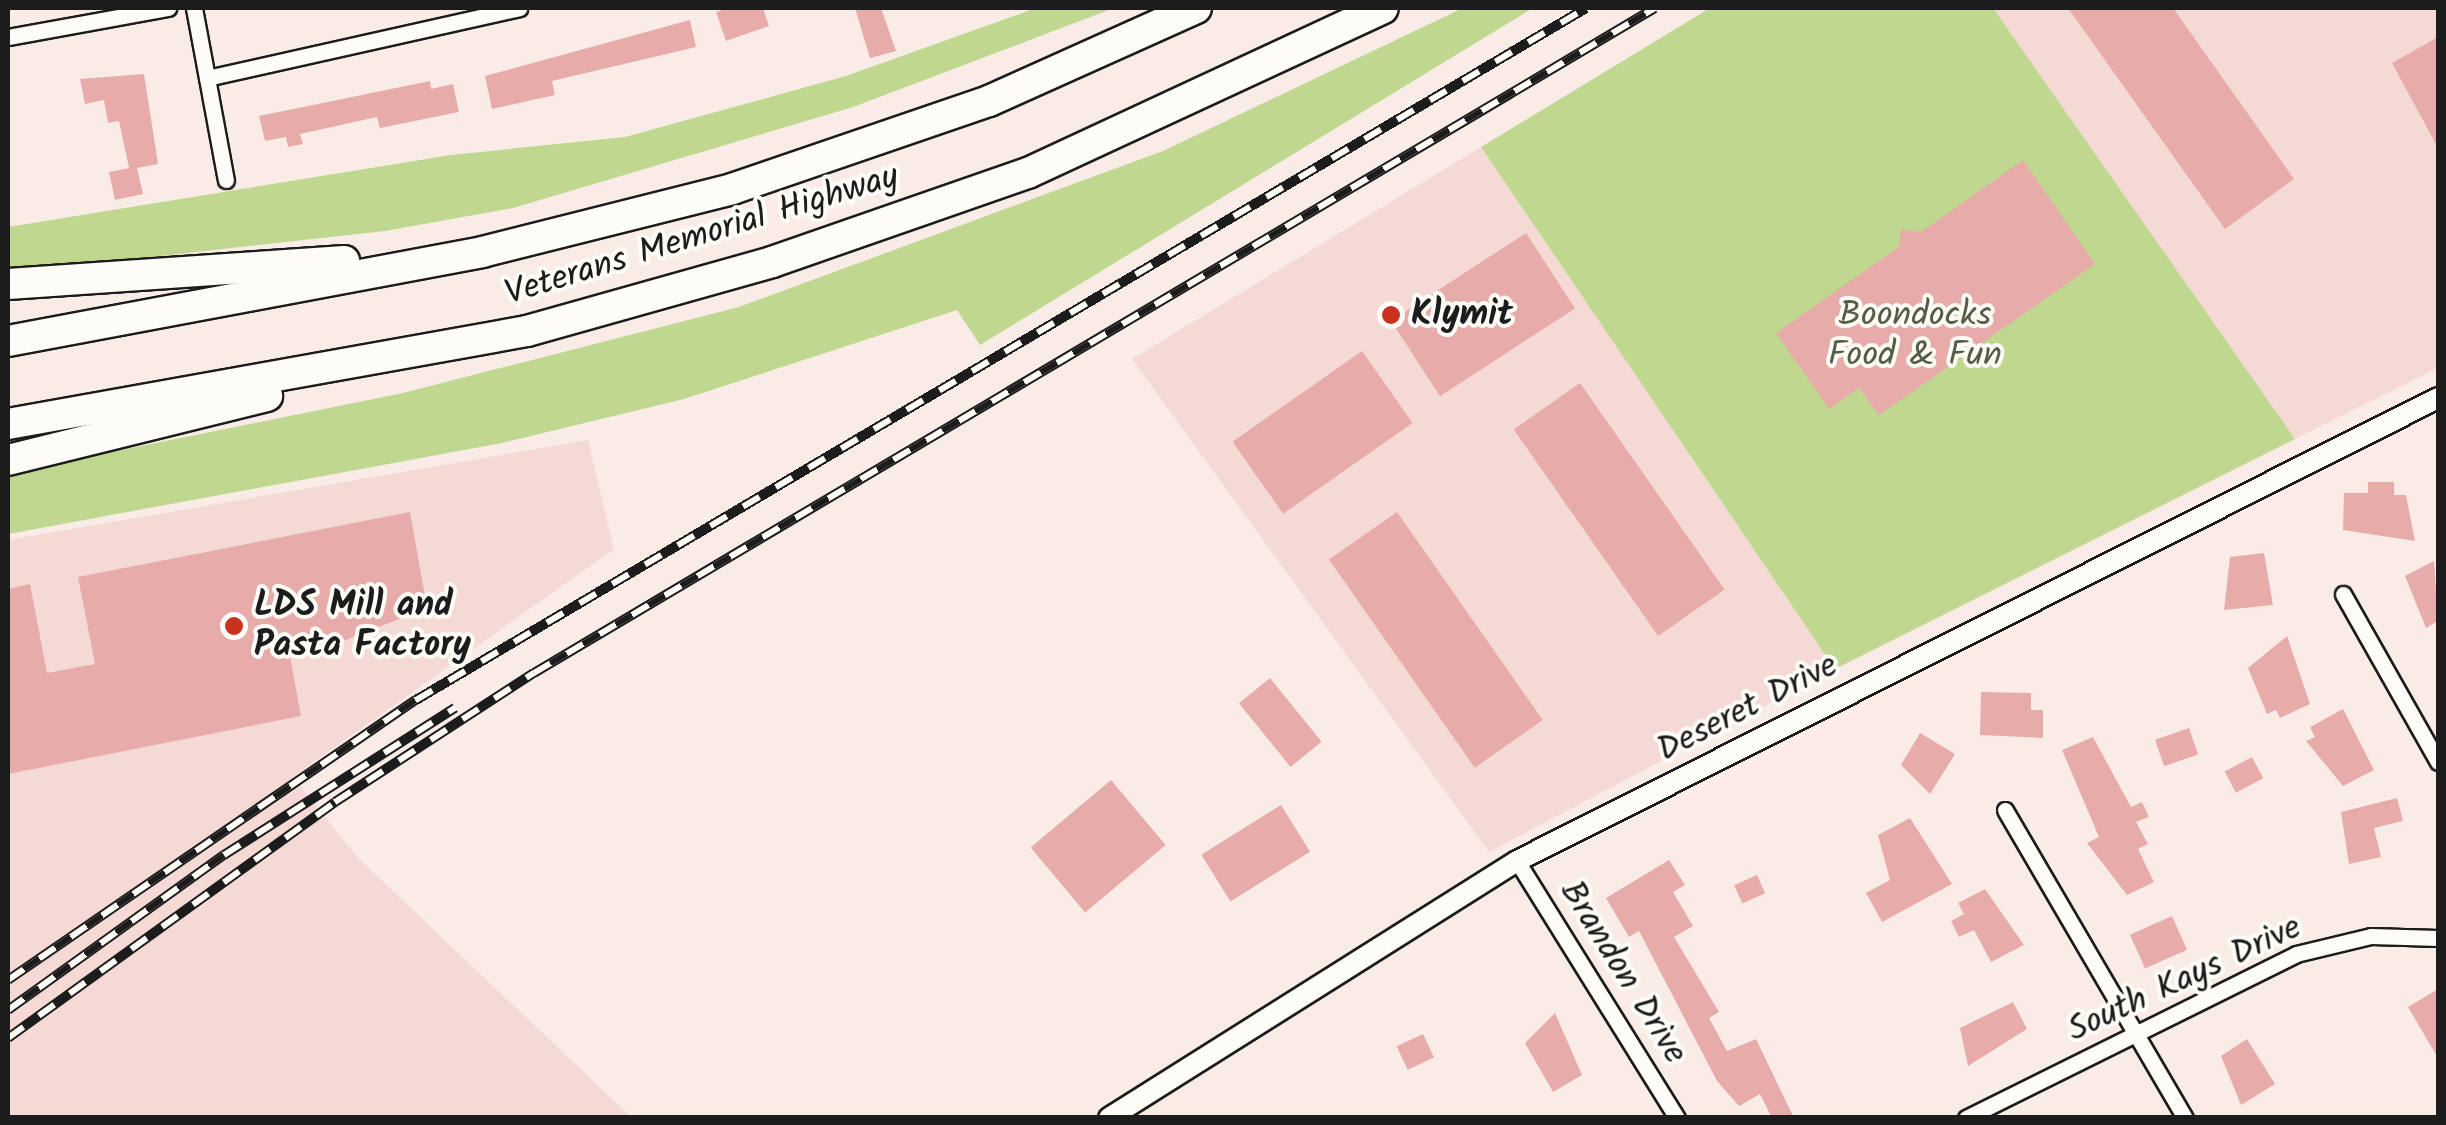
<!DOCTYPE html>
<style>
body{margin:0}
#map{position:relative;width:2446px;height:1125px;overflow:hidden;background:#f9ece7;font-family:Kalam,sans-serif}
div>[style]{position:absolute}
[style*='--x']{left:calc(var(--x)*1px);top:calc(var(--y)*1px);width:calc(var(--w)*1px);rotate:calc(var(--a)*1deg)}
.built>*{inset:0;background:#f4d9d4}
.green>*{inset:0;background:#bfd78e}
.building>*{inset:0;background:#e7aca9;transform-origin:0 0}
.roads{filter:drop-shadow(2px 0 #1c1c1c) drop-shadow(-2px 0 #1c1c1c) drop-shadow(0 2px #1c1c1c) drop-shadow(0 -2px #1c1c1c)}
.minor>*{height:15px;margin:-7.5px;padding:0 7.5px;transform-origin:7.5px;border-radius:7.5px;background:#fdfcf7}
.tertiary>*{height:20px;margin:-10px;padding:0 10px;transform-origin:10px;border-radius:10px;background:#fdfcf7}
.motorway>*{height:30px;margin:-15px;padding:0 15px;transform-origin:15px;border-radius:15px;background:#fdfcf7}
.rail>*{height:10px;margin-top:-5px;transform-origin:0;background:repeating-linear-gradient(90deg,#fdfcf7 0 19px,#1c1c1c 0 38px);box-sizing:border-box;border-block:2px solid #1c1c1c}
.dots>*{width:28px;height:28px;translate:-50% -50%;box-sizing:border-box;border:5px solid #fdfcf7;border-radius:50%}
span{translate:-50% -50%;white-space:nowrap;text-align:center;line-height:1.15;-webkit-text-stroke:8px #fdfcf7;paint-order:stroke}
.street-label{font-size:35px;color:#1c1c1c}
.poi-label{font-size:35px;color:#1c1c1c;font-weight:700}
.left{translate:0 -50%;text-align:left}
.park-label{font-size:35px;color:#555d44}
.frame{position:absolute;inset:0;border:10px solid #1c1c1c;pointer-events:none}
</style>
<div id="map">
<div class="built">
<div style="clip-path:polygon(1993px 8px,2438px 8px,2438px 368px,2295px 439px)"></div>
<div style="clip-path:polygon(1481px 147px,1835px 669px,1489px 852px,1132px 359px)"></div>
<div style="clip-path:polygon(588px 440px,614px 549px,293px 777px,358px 858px,631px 1117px,8px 1118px,8px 540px)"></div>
</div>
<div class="green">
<div style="clip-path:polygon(1036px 8px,1114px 8px,853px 107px,513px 208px,385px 231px,8px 273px,8px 227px,451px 155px,625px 137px,846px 76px)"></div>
<div style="clip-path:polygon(1463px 8px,1533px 8px,980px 345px,957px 310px,684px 399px,502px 443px,8px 534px,8px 473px,403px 393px,739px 307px,1163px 151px)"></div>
<div style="clip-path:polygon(1710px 8px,1993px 8px,2295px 439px,1835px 669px,1481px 147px)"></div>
</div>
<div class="building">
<div style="clip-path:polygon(729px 8px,763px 8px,769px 26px,726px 41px,716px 12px)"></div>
<div style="clip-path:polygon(855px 8px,881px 8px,896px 51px,870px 58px)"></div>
<div style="clip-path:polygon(2068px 8px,2173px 8px,2294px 179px,2225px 229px)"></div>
<div style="clip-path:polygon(690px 20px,696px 47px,552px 81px,555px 95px,492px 109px,485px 76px)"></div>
<div style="clip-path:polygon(2438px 37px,2438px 148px,2392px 63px)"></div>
<div style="clip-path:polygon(144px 74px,158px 164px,137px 168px,143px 194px,115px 200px,109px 172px,129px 168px,119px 121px,108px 123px,104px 100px,85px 104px,80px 79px)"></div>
<div style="clip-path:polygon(430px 81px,431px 89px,453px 84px,459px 112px,380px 128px,377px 117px,300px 134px,303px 144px,288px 147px,286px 137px,265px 141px,259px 116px)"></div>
<div style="clip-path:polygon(2023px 160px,2095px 264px,1879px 415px,1859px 388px,1829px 409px,1776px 333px,1899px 247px,1901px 229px,1921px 232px)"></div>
<div style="left:1526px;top:233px;width:90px;height:161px;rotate:57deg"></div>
<div style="left:1362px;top:351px;width:88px;height:158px;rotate:55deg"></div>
<div style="left:1580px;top:383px;width:252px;height:81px;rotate:55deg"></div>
<div style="clip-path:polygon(2368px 482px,2394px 482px,2394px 495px,2406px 495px,2415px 541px,2343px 530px,2344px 493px,2368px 493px)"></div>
<div style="clip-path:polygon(410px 512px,427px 608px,336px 644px,289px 651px,301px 716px,8px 774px,8px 589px,30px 584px,47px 673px,95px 664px,78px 577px)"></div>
<div style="left:1397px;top:512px;width:254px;height:83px;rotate:55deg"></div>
<div style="clip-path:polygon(2264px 553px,2273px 605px,2224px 610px,2230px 557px)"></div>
<div style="clip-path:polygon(2434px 561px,2438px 621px,2426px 628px,2405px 576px)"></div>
<div style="clip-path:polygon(2287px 636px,2310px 704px,2280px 718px,2276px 710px,2267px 714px,2248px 668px)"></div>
<div style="left:1270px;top:678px;width:82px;height:40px;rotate:51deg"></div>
<div style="clip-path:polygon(1981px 692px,2031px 693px,2031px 710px,2043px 710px,2043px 738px,1980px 735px)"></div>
<div style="clip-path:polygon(2343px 709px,2374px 770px,2343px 786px,2306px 741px,2315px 737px,2310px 727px)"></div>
<div style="left:2189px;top:728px;width:28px;height:36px;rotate:71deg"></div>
<div style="clip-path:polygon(1920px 733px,1955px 754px,1930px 794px,1901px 765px)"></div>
<div style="clip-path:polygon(2093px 737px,2131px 807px,2142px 802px,2149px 817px,2136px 822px,2148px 844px,2138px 849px,2154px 882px,2127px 895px,2087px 843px,2099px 837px,2062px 750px)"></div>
<div style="left:2252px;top:757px;width:24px;height:31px;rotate:62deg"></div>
<div style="left:1111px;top:780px;width:85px;height:105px;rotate:50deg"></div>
<div style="clip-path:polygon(2397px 798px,2403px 821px,2374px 828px,2381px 857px,2349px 864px,2341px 812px)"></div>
<div style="left:1281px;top:805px;width:55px;height:94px;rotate:58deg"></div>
<div style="clip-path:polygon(1910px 818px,1952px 884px,1882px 922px,1866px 893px,1890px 880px,1878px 835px)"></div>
<div style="clip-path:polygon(1669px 860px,1685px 885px,1673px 892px,1693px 926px,1674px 937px,1719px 1012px,1709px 1018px,1727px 1051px,1756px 1039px,1794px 1118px,1772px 1118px,1760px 1094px,1739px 1106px,1717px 1081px,1639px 931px,1629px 937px,1606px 898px)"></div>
<div style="left:1757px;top:875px;width:20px;height:25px;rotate:66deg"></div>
<div style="clip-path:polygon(1985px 889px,2024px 945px,1991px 962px,1974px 930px,1959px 937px,1951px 921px,1964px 914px,1958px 903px)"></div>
<div style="left:2172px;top:916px;width:37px;height:46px;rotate:66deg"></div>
<div style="clip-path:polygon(2438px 989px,2438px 1058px,2408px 1007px)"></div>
<div style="clip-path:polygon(2013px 1002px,2027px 1029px,1968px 1066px,1960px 1028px)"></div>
<div style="clip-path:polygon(1555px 1013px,1582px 1075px,1553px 1092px,1525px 1043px)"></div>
<div style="left:1423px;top:1034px;width:26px;height:29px;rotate:65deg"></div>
<div style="clip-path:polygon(2247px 1039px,2275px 1084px,2241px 1105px,2221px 1056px)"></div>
</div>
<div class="roads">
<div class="minor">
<div style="--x:194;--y:8;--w:175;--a:79.5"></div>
<div style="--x:8;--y:37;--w:163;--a:-10.3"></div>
<div style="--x:207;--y:78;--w:320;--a:-12.6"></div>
<div style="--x:2343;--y:594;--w:193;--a:60.5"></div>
<div style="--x:2005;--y:810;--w:357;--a:59.7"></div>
<div style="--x:1517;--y:861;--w:303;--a:58.1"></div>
<div style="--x:1966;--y:1118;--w:369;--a:-26.4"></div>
<div style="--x:2296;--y:954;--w:77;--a:-13.5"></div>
<div style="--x:2371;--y:936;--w:67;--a:1.7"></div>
</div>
<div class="tertiary">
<div style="--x:1109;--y:1118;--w:482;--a:-32.2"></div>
<div style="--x:1517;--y:861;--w:1031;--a:-26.69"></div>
</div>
<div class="motorway">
<div style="--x:8;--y:284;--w:337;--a:-3.9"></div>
<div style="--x:8;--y:341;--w:482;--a:-10.6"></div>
<div style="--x:482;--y:252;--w:258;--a:-14.1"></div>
<div style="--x:732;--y:189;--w:272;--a:-18.9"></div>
<div style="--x:989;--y:101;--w:227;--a:-24.2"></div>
<div style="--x:8;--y:424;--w:527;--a:-10.16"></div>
<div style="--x:527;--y:331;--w:255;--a:-15.7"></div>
<div style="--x:772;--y:262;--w:271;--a:-19.2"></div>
<div style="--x:1028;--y:173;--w:391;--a:-24.9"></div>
<div style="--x:8;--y:460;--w:267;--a:-13.9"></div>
</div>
</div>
<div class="rail">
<div style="--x:8;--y:980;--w:495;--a:-34.5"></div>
<div style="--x:416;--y:700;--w:1359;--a:-30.6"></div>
<div style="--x:8;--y:1010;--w:266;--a:-35.7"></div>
<div style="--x:224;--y:855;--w:274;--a:-32.5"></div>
<div style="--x:8;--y:1038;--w:403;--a:-35.8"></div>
<div style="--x:335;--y:802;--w:237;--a:-33"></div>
<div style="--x:534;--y:673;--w:1303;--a:-30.68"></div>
</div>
<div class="dots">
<div style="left:1391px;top:315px;background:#c8321e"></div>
<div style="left:234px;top:626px;background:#c8321e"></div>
</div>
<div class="street-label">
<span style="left:702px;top:236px;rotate:-17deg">Veterans Memorial Highway</span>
<span style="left:1748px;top:709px;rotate:-27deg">Deseret Drive</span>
<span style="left:1622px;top:973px;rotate:58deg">Brandon Drive</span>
<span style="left:2185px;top:980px;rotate:-25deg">South Kays Drive</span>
</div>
<div class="poi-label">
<span class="left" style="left:1411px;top:315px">Klymit</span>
<span class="left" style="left:254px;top:626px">LDS Mill and<br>Pasta Factory</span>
</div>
<div class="park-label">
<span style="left:1915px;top:336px">Boondocks<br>Food &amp; Fun</span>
</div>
<div class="frame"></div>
</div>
